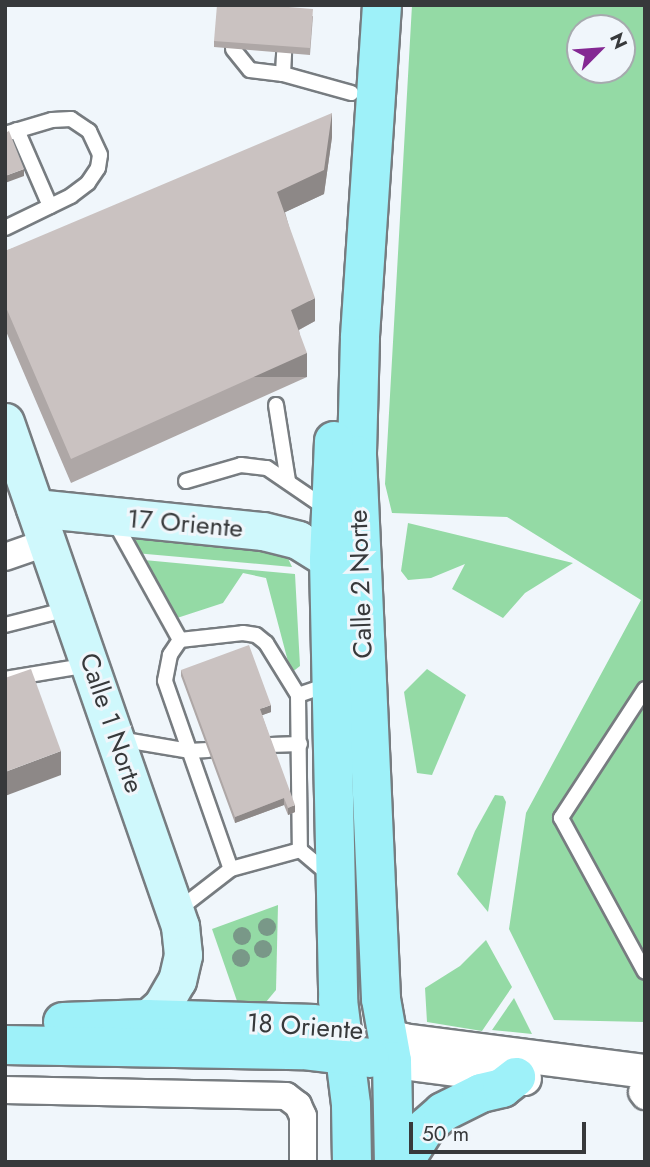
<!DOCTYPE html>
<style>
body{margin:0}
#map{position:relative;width:650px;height:1167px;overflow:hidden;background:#f0f6fb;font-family:Jost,sans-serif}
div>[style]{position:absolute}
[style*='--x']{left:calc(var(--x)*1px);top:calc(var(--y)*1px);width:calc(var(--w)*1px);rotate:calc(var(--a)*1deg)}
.green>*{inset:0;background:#94daa5}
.roads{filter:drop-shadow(2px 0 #777c80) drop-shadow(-2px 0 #777c80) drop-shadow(0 2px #777c80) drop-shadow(0 -2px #777c80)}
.service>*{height:14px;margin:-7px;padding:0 7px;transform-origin:7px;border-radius:7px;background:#fff}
.minor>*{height:26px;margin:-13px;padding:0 13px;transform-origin:13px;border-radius:13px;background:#fff}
.tertiary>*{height:33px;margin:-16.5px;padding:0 16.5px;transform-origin:16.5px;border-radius:16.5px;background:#fff}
.secondary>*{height:37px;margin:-18.5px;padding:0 18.5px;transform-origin:18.5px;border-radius:18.5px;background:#cff8fc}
.primary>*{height:38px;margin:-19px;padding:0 19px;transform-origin:19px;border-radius:19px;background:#9ef1f9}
.trees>*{width:18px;height:18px;margin:-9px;border-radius:50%;background:#799888}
.wall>*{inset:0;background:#aea7a6}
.shaded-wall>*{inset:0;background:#8d8887;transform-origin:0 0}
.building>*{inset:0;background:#cac2c1}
span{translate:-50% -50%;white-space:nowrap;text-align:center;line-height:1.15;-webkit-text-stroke:6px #f0f6fb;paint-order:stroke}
.street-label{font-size:26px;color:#37393b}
.frame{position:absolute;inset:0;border:7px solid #37393b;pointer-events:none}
.north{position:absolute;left:566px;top:14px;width:70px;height:70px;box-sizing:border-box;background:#f0f6fb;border:2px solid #a6aaae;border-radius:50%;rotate:65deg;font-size:19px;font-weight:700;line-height:28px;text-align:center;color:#37393b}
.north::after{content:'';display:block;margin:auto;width:24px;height:32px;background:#842893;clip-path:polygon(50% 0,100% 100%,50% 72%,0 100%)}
.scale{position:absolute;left:409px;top:1122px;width:177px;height:32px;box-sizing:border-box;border:4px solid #37393b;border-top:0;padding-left:9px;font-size:21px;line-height:24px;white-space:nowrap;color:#37393b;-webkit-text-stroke:5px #f0f6fb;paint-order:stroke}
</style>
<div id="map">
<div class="green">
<div style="clip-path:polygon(evenodd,412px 5px,645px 5px,645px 1022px,554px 1020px,509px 929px,526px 813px,641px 600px,507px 517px,392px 513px,385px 484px,412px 5px,580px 28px,622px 28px,622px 70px,580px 70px,580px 28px)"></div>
<div style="clip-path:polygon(408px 523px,573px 563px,525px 593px,503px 618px,452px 589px,465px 564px,431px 578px,408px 580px,401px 571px)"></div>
<div style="clip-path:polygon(136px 538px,272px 549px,286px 554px,292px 567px,135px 553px)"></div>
<div style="clip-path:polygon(144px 560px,295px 574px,300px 666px,291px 673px,266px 578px,243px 573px,223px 603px,174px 619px)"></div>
<div style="clip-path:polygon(427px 669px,466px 695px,432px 775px,417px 773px,404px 692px)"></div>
<div style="clip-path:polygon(495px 795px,503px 796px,506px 802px,488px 912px,457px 874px,475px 831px)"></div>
<div style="clip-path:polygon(278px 905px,276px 990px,266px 1002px,237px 1001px,212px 929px)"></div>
<div style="clip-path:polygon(486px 940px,512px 987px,482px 1031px,427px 1022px,425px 988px,460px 966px)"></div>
<div style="clip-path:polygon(514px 998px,532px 1034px,492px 1030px)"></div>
</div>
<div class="roads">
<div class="service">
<div style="--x:233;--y:49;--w:27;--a:51"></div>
<div style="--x:250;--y:70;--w:33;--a:7"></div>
<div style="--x:283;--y:74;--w:71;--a:15.6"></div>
<div style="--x:283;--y:74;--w:21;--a:-87"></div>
<div style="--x:17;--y:130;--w:83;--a:66.5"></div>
<div style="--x:5;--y:134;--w:49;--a:-16.6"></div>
<div style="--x:52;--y:120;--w:19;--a:-3"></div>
<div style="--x:71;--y:119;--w:22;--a:34"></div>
<div style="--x:89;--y:131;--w:26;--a:65"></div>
<div style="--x:100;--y:155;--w:13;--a:99"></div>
<div style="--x:98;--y:168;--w:18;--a:124"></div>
<div style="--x:88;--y:183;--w:21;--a:143"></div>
<div style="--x:71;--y:196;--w:73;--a:154.1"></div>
<div style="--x:276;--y:405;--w:77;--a:81"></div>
<div style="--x:186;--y:481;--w:57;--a:-16.2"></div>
<div style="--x:241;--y:465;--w:26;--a:7"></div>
<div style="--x:267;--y:468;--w:73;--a:34.3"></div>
<div style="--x:113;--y:519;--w:138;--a:61"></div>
<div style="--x:5;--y:625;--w:65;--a:-14.3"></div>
<div style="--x:180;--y:640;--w:18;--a:124"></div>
<div style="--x:170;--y:655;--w:26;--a:101"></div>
<div style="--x:165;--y:681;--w:199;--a:70.7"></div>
<div style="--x:180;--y:640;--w:63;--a:-6.3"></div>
<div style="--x:243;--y:633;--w:13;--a:9"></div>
<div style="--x:256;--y:635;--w:13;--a:39"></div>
<div style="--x:266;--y:643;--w:61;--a:58.4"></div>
<div style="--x:5;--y:679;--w:86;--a:-9.4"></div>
<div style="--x:330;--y:684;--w:34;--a:161"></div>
<div style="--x:298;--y:695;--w:155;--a:89.3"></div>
<div style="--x:300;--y:850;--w:42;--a:40.2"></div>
<div style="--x:645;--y:689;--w:154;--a:123.1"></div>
<div style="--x:561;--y:818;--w:175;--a:61.4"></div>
<div style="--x:119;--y:739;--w:71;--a:9.7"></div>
<div style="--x:189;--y:751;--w:19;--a:-3"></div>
<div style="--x:270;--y:745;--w:30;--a:-2"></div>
<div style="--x:178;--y:910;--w:67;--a:-37.7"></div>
<div style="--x:231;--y:869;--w:72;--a:-15.4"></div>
</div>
<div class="minor">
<div style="--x:5;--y:557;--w:46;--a:-19.2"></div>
<div style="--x:5;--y:1090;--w:281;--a:1.2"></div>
<div style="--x:286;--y:1096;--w:15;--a:37"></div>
<div style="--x:298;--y:1105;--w:12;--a:66"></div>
<div style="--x:303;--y:1116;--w:46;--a:90"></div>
<div style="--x:642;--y:1092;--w:5;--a:53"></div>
</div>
<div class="tertiary">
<div style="--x:386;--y:1035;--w:18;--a:16"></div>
<div style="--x:403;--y:1040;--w:244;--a:7.3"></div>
<div style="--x:401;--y:1062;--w:124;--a:7.4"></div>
</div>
<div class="secondary">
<div style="--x:5;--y:422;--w:534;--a:70.85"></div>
<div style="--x:180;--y:926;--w:29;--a:84"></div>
<div style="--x:183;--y:955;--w:26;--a:103"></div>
<div style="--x:177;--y:980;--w:30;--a:120"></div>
<div style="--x:162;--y:1006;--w:20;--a:139"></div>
<div style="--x:35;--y:508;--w:229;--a:5.8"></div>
<div style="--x:263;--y:531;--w:36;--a:14"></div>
<div style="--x:298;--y:540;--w:36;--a:32"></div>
</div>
<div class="primary">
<div style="--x:382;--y:5;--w:334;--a:93.8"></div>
<div style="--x:360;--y:338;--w:117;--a:91.5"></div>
<div style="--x:357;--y:455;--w:545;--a:87.47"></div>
<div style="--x:381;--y:999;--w:63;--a:79.9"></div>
<div style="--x:392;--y:1061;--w:101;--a:88.9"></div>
<div style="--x:334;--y:441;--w:118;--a:92.4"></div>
<div style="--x:329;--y:559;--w:441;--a:88.8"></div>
<div style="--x:338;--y:1000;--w:106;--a:82.9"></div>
<div style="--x:351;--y:1105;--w:57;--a:89"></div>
<div style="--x:63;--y:1022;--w:84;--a:-2"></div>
<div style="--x:147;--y:1019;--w:168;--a:1.7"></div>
<div style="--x:5;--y:1045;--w:297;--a:1"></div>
<div style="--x:302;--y:1050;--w:68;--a:6.7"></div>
<div style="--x:404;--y:1162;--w:41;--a:-57.8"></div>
<div style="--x:426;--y:1127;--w:23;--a:-41"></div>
<div style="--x:443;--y:1112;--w:42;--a:-26.6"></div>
<div style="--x:481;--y:1093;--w:22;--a:-13"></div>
<div style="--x:502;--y:1088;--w:18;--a:-38"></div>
</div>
</div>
<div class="trees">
<div style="left:267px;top:927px"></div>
<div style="left:242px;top:936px"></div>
<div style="left:263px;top:949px"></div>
<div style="left:241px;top:958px"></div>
</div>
<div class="wall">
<div style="clip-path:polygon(313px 16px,310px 55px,214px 47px,214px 41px)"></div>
<div style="clip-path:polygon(332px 137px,324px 194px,285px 212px,315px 321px,299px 330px,307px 377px,71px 483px,5px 329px,5px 251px)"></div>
<div style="clip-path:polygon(181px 670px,271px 712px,262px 715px,295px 812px,288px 815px,284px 805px,235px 823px,181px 676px)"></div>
</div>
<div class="shaded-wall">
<div style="clip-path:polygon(332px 113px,332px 137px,324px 194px,277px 216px,277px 192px)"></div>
<div style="clip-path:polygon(24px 169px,24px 176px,5px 183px,5px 176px)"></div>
<div style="clip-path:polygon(315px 298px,315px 321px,291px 334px,291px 310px)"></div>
<div style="left:307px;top:353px;width:24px;height:259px;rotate:90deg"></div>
<div style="clip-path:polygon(271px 705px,271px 712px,260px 716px,260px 709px)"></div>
<div style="clip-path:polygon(61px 751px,61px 775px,5px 796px,5px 772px)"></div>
<div style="clip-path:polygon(284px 798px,284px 805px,235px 823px,235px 817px)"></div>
<div style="clip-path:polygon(295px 805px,295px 812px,288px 815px,288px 808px)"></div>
</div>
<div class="building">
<div style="clip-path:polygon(217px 5px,264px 5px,313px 9px,310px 48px,214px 41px)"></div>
<div style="clip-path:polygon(332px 113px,324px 170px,277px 192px,315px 298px,291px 310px,307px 353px,71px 459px,5px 305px,5px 251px)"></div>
<div style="clip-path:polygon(9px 131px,24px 169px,5px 176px,5px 133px)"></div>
<div style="clip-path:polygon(249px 645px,271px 705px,260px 709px,295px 805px,288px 808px,284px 798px,235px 817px,181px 670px)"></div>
<div style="clip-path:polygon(31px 669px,61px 751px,5px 772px,5px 678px)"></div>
</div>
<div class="street-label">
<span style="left:185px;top:524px;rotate:5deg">17 Oriente</span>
<span style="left:361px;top:584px;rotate:-92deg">Calle 2 Norte</span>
<span style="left:111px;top:723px;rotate:71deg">Calle 1 Norte</span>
<span style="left:305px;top:1027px;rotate:4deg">18 Oriente</span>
</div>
<div class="frame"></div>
<div class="north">N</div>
<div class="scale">50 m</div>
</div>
